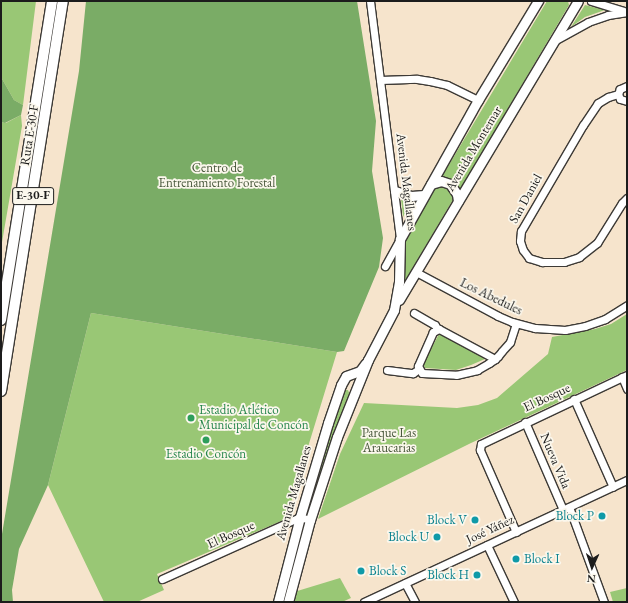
<!DOCTYPE html>
<meta charset="utf-8">
<style>
body{margin:0}
#map{position:relative;width:628px;height:603px;overflow:hidden;background:#f6e4cc;font-family:"EB Garamond",serif}
div>[style]{position:absolute}
[style*='--x']{left:calc(var(--x)*1px);top:calc(var(--y)*1px);width:calc(var(--w)*1px);rotate:calc(var(--a)*1deg)}
.green>*{inset:0;background:#99c775;transform-origin:0 0}
.forest>*{inset:0;background:#7aac66}
.roads{filter:drop-shadow(1px 0 #3d3a36) drop-shadow(-1px 0 #3d3a36) drop-shadow(0 1px #3d3a36) drop-shadow(0 -1px #3d3a36)}
.minor>*{height:7px;margin:-3.5px;padding:0 3.5px;transform-origin:3.5px;border-radius:3.5px;background:#fff}
.major>*{height:9px;margin:-4.5px;padding:0 4.5px;transform-origin:4.5px;border-radius:4.5px;background:#fff}
.highway>*{height:10px;margin:-5px;padding:0 5px;transform-origin:5px;border-radius:5px;background:#fff}
.dots>*{width:11px;height:11px;translate:-50% -50%;box-sizing:border-box;border:2px solid #fbf7ec;border-radius:50%}
span{translate:-50% -50%;white-space:nowrap;text-align:center;line-height:1.15;-webkit-text-stroke:3.5px #fbf7ec;paint-order:stroke}
.shield-label span{padding:1px 3px;background:#fbf7ec;border:1px solid;border-radius:3px;-webkit-text-stroke-width:0}
.shield-label{font-size:12px;color:#1c1c1c;font-weight:700}
.street-label{font-size:13px;color:#1c1c1c}
.park-label{font-size:13px;color:#48583b}
.leisure-label{font-size:13px;color:#27864d}
.left{translate:0 -50%;text-align:left}
.culture-label{font-size:13px;color:#0d838f}
.right{translate:-100% -50%;text-align:right}
.frame{position:absolute;inset:0;border:2px solid #1c1c1c;pointer-events:none}
.north{position:absolute;left:572px;top:547px;width:40px;height:40px;-webkit-text-stroke:3px #fbf7ec;paint-order:stroke;rotate:183deg;font-size:11px;font-weight:700;line-height:16px;text-align:center;color:#1c1c1c}
.north::after{content:'';display:block;margin:auto;width:14px;height:18px;background:#1c1c1c;clip-path:polygon(50% 0,100% 100%,50% 72%,0 100%)}
</style>
<div id="map">
<div class="green">
<div style="clip-path:polygon(1px 1px,36px 1px,23px 105px,14px 100px,1px 77px)"></div>
<div style="clip-path:polygon(547px 1px,568px 1px,569px 5px,460px 190px,457px 184px,453px 181px,448px 178px,441px 178px)"></div>
<div style="clip-path:polygon(585px 5px,605px 10px,585px 17px,571px 27px)"></div>
<div style="clip-path:polygon(21px 115px,22px 126px,1px 248px,1px 122px,6px 123px)"></div>
<div style="clip-path:polygon(441px 186px,449px 187px,454px 198px,405px 281px,404px 241px,436px 187px)"></div>
<div style="clip-path:polygon(401px 199px,412px 201px,403px 217px,403px 216px)"></div>
<div style="clip-path:polygon(91px 313px,337px 352px,286px 519px,157px 574px,164px 590px,137px 602px,104px 602px,48px 485px)"></div>
<div style="clip-path:polygon(627px 314px,627px 370px,471px 443px,318px 519px,340px 454px,364px 403px,457px 408px,478px 405px,497px 398px,548px 354px,552px 337px,595px 329px,611px 324px)"></div>
<div style="clip-path:polygon(439px 334px,483px 357px,485px 359px,471px 365px,456px 370px,425px 368px,423px 364px)"></div>
<div style="clip-path:polygon(343px 390px,348px 390px,350px 395px,310px 511px,305px 510px,330px 425px)"></div>
<div style="left:300px;top:528px;width:3px;height:76px;rotate:18deg"></div>
<div style="clip-path:polygon(340px 578px,351px 598px,342px 602px,293px 602px,294px 592px)"></div>
<div style="clip-path:polygon(627px 588px,627px 602px,613px 602px,610px 592px)"></div>
</div>
<div class="forest">
<div style="clip-path:polygon(86px 1px,357px 1px,376px 121px,372px 171px,383px 238px,379px 267px,344px 351px,337px 352px,91px 313px,48px 485px,19px 549px,12px 590px,13px 602px,1px 602px,1px 540px,79px 71px)"></div>
<div style="clip-path:polygon(1px 77px,14px 100px,23px 105px,21px 115px,5px 123px,1px 122px)"></div>
</div>
<div class="roads">
<div class="minor">
<div style="--x:370;--y:1;--w:240;--a:82.8"></div>
<div style="--x:400;--y:239;--w:31;--a:119"></div>
<div style="--x:591;--y:1;--w:34;--a:17"></div>
<div style="--x:554;--y:41;--w:39;--a:-29"></div>
<div style="--x:588;--y:22;--w:21;--a:-19"></div>
<div style="--x:608;--y:15;--w:18;--a:-9"></div>
<div style="--x:380;--y:80;--w:37;--a:-2"></div>
<div style="--x:417;--y:79;--w:13;--a:9"></div>
<div style="--x:430;--y:81;--w:17;--a:13"></div>
<div style="--x:447;--y:85;--w:34;--a:26"></div>
<div style="--x:627;--y:86;--w:8;--a:157"></div>
<div style="--x:620;--y:89;--w:5;--a:112"></div>
<div style="--x:618;--y:94;--w:5;--a:68"></div>
<div style="--x:620;--y:99;--w:7;--a:16"></div>
<div style="--x:618;--y:94;--w:10;--a:163"></div>
<div style="--x:608;--y:97;--w:12;--a:149"></div>
<div style="--x:598;--y:103;--w:27;--a:124"></div>
<div style="--x:583;--y:125;--w:123;--a:120.3"></div>
<div style="--x:521;--y:231;--w:10;--a:96"></div>
<div style="--x:520;--y:241;--w:9;--a:72"></div>
<div style="--x:523;--y:250;--w:10;--a:53"></div>
<div style="--x:529;--y:258;--w:14;--a:17"></div>
<div style="--x:542;--y:262;--w:22;--a:0"></div>
<div style="--x:564;--y:262;--w:16;--a:-18"></div>
<div style="--x:579;--y:257;--w:23;--a:-38"></div>
<div style="--x:597;--y:243;--w:47;--a:-58"></div>
<div style="--x:622;--y:203;--w:7;--a:-45"></div>
<div style="--x:416;--y:272;--w:93;--a:28.2"></div>
<div style="--x:498;--y:316;--w:15;--a:23"></div>
<div style="--x:512;--y:322;--w:24;--a:15"></div>
<div style="--x:535;--y:328;--w:30;--a:4"></div>
<div style="--x:565;--y:330;--w:20;--a:-11"></div>
<div style="--x:585;--y:326;--w:21;--a:-19"></div>
<div style="--x:605;--y:319;--w:26;--a:-32"></div>
<div style="--x:414;--y:313;--w:24;--a:30"></div>
<div style="--x:435;--y:325;--w:4;--a:63"></div>
<div style="--x:495;--y:359;--w:64;--a:-151.8"></div>
<div style="--x:439;--y:329;--w:7;--a:153"></div>
<div style="--x:433;--y:332;--w:37;--a:114"></div>
<div style="--x:418;--y:366;--w:8;--a:60"></div>
<div style="--x:422;--y:373;--w:34;--a:3"></div>
<div style="--x:456;--y:375;--w:22;--a:-13"></div>
<div style="--x:477;--y:370;--w:14;--a:-30"></div>
<div style="--x:489;--y:363;--w:7;--a:-34"></div>
<div style="--x:495;--y:359;--w:4;--a:-45"></div>
<div style="--x:498;--y:356;--w:6;--a:-51"></div>
<div style="--x:502;--y:351;--w:12;--a:-48"></div>
<div style="--x:510;--y:342;--w:19;--a:-72"></div>
<div style="--x:387;--y:370;--w:26;--a:7"></div>
<div style="--x:413;--y:373;--w:7;--a:-34"></div>
<div style="--x:622;--y:377;--w:13;--a:67"></div>
<div style="--x:574;--y:399;--w:96;--a:66.1"></div>
<div style="--x:525;--y:422;--w:96;--a:66.6"></div>
<div style="--x:569;--y:507;--w:101;--a:69.8"></div>
<div style="--x:516;--y:532;--w:90;--a:-113.7"></div>
<div style="--x:480;--y:450;--w:6;--a:-81"></div>
<div style="--x:481;--y:444;--w:161;--a:-25.3"></div>
<div style="--x:487;--y:545;--w:63;--a:64.7"></div>
<div style="--x:162;--y:579;--w:151;--a:-24.2"></div>
<div style="--x:300;--y:517;--w:10;--a:17"></div>
<div style="--x:405;--y:583;--w:21;--a:62"></div>
<div style="--x:364;--y:602;--w:290;--a:-24.9"></div>
</div>
<div class="major">
<div style="--x:431;--y:184;--w:10;--a:-17"></div>
<div style="--x:441;--y:181;--w:9;--a:18"></div>
<div style="--x:450;--y:184;--w:12;--a:55"></div>
<div style="--x:457;--y:194;--w:7;--a:82"></div>
<div style="--x:395;--y:191;--w:17;--a:17"></div>
<div style="--x:411;--y:196;--w:13;--a:-4"></div>
<div style="--x:399;--y:300;--w:348;--a:-59.1"></div>
<div style="--x:278;--y:602;--w:88;--a:-75.5"></div>
<div style="--x:300;--y:517;--w:98;--a:-73.4"></div>
<div style="--x:328;--y:423;--w:40;--a:-71.1"></div>
<div style="--x:341;--y:385;--w:10;--a:-61"></div>
<div style="--x:346;--y:376;--w:15;--a:-20"></div>
<div style="--x:360;--y:371;--w:9;--a:-54"></div>
<div style="--x:288;--y:602;--w:85;--a:-75"></div>
<div style="--x:310;--y:520;--w:87;--a:-72"></div>
<div style="--x:337;--y:437;--w:83;--a:-68.1"></div>
<div style="--x:368;--y:360;--w:56;--a:-62.5"></div>
<div style="--x:394;--y:310;--w:28;--a:-80"></div>
<div style="--x:399;--y:282;--w:43;--a:-88.7"></div>
<div style="--x:400;--y:239;--w:159;--a:-60.7"></div>
<div style="--x:478;--y:100;--w:116;--a:-58.8"></div>
</div>
<div class="highway">
<div style="--x:1;--y:320;--w:323;--a:-80.9"></div>
<div style="--x:1;--y:391;--w:395;--a:-81"></div>
</div>
</div>
<div class="dots">
<div style="left:191px;top:418px;background:#2e9e5b"></div>
<div style="left:206px;top:440px;background:#2e9e5b"></div>
<div style="left:602px;top:516px;background:#0f9aa8"></div>
<div style="left:475px;top:520px;background:#0f9aa8"></div>
<div style="left:437px;top:537px;background:#0f9aa8"></div>
<div style="left:516px;top:559px;background:#0f9aa8"></div>
<div style="left:361px;top:571px;background:#0f9aa8"></div>
<div style="left:477px;top:575px;background:#0f9aa8"></div>
</div>
<div class="shield-label">
<span style="left:33px;top:196px">E-30-F</span>
</div>
<div class="street-label">
<span style="left:30px;top:135px;rotate:-81deg">Ruta E-30-F</span>
<span style="left:474px;top:149px;rotate:-59deg">Avenida Montemar</span>
<span style="left:406px;top:182px;rotate:83deg">Avenida Magallanes</span>
<span style="left:526px;top:199px;rotate:-61deg">San Daniel</span>
<span style="left:491px;top:297px;rotate:26deg">Los Abedules</span>
<span style="left:547px;top:398px;rotate:-25deg">El Bosque</span>
<span style="left:555px;top:461px;rotate:67deg">Nueva Vida</span>
<span style="left:294px;top:493px;rotate:-74deg">Avenida Magallanes</span>
<span style="left:490px;top:530px;rotate:-25deg">José Yáñez</span>
<span style="left:231px;top:535px;rotate:-24deg">El Bosque</span>
</div>
<div class="park-label">
<span style="left:217px;top:176px">Centro de<br>Entrenamiento Forestal</span>
<span style="left:389px;top:441px">Parque Las<br>Araucarias</span>
</div>
<div class="leisure-label">
<span class="left" style="left:199px;top:418px">Estadio Atlético<br>Municipal de Concón</span>
<span style="left:206px;top:454px">Estadio Concón</span>
</div>
<div class="culture-label">
<span class="right" style="left:594px;top:516px">Block P</span>
<span class="right" style="left:467px;top:520px">Block V</span>
<span class="right" style="left:429px;top:537px">Block U</span>
<span class="left" style="left:524px;top:559px">Block I</span>
<span class="left" style="left:369px;top:571px">Block S</span>
<span class="right" style="left:469px;top:575px">Block H</span>
</div>
<div class="frame"></div>
<div class="north">N</div>
</div>
